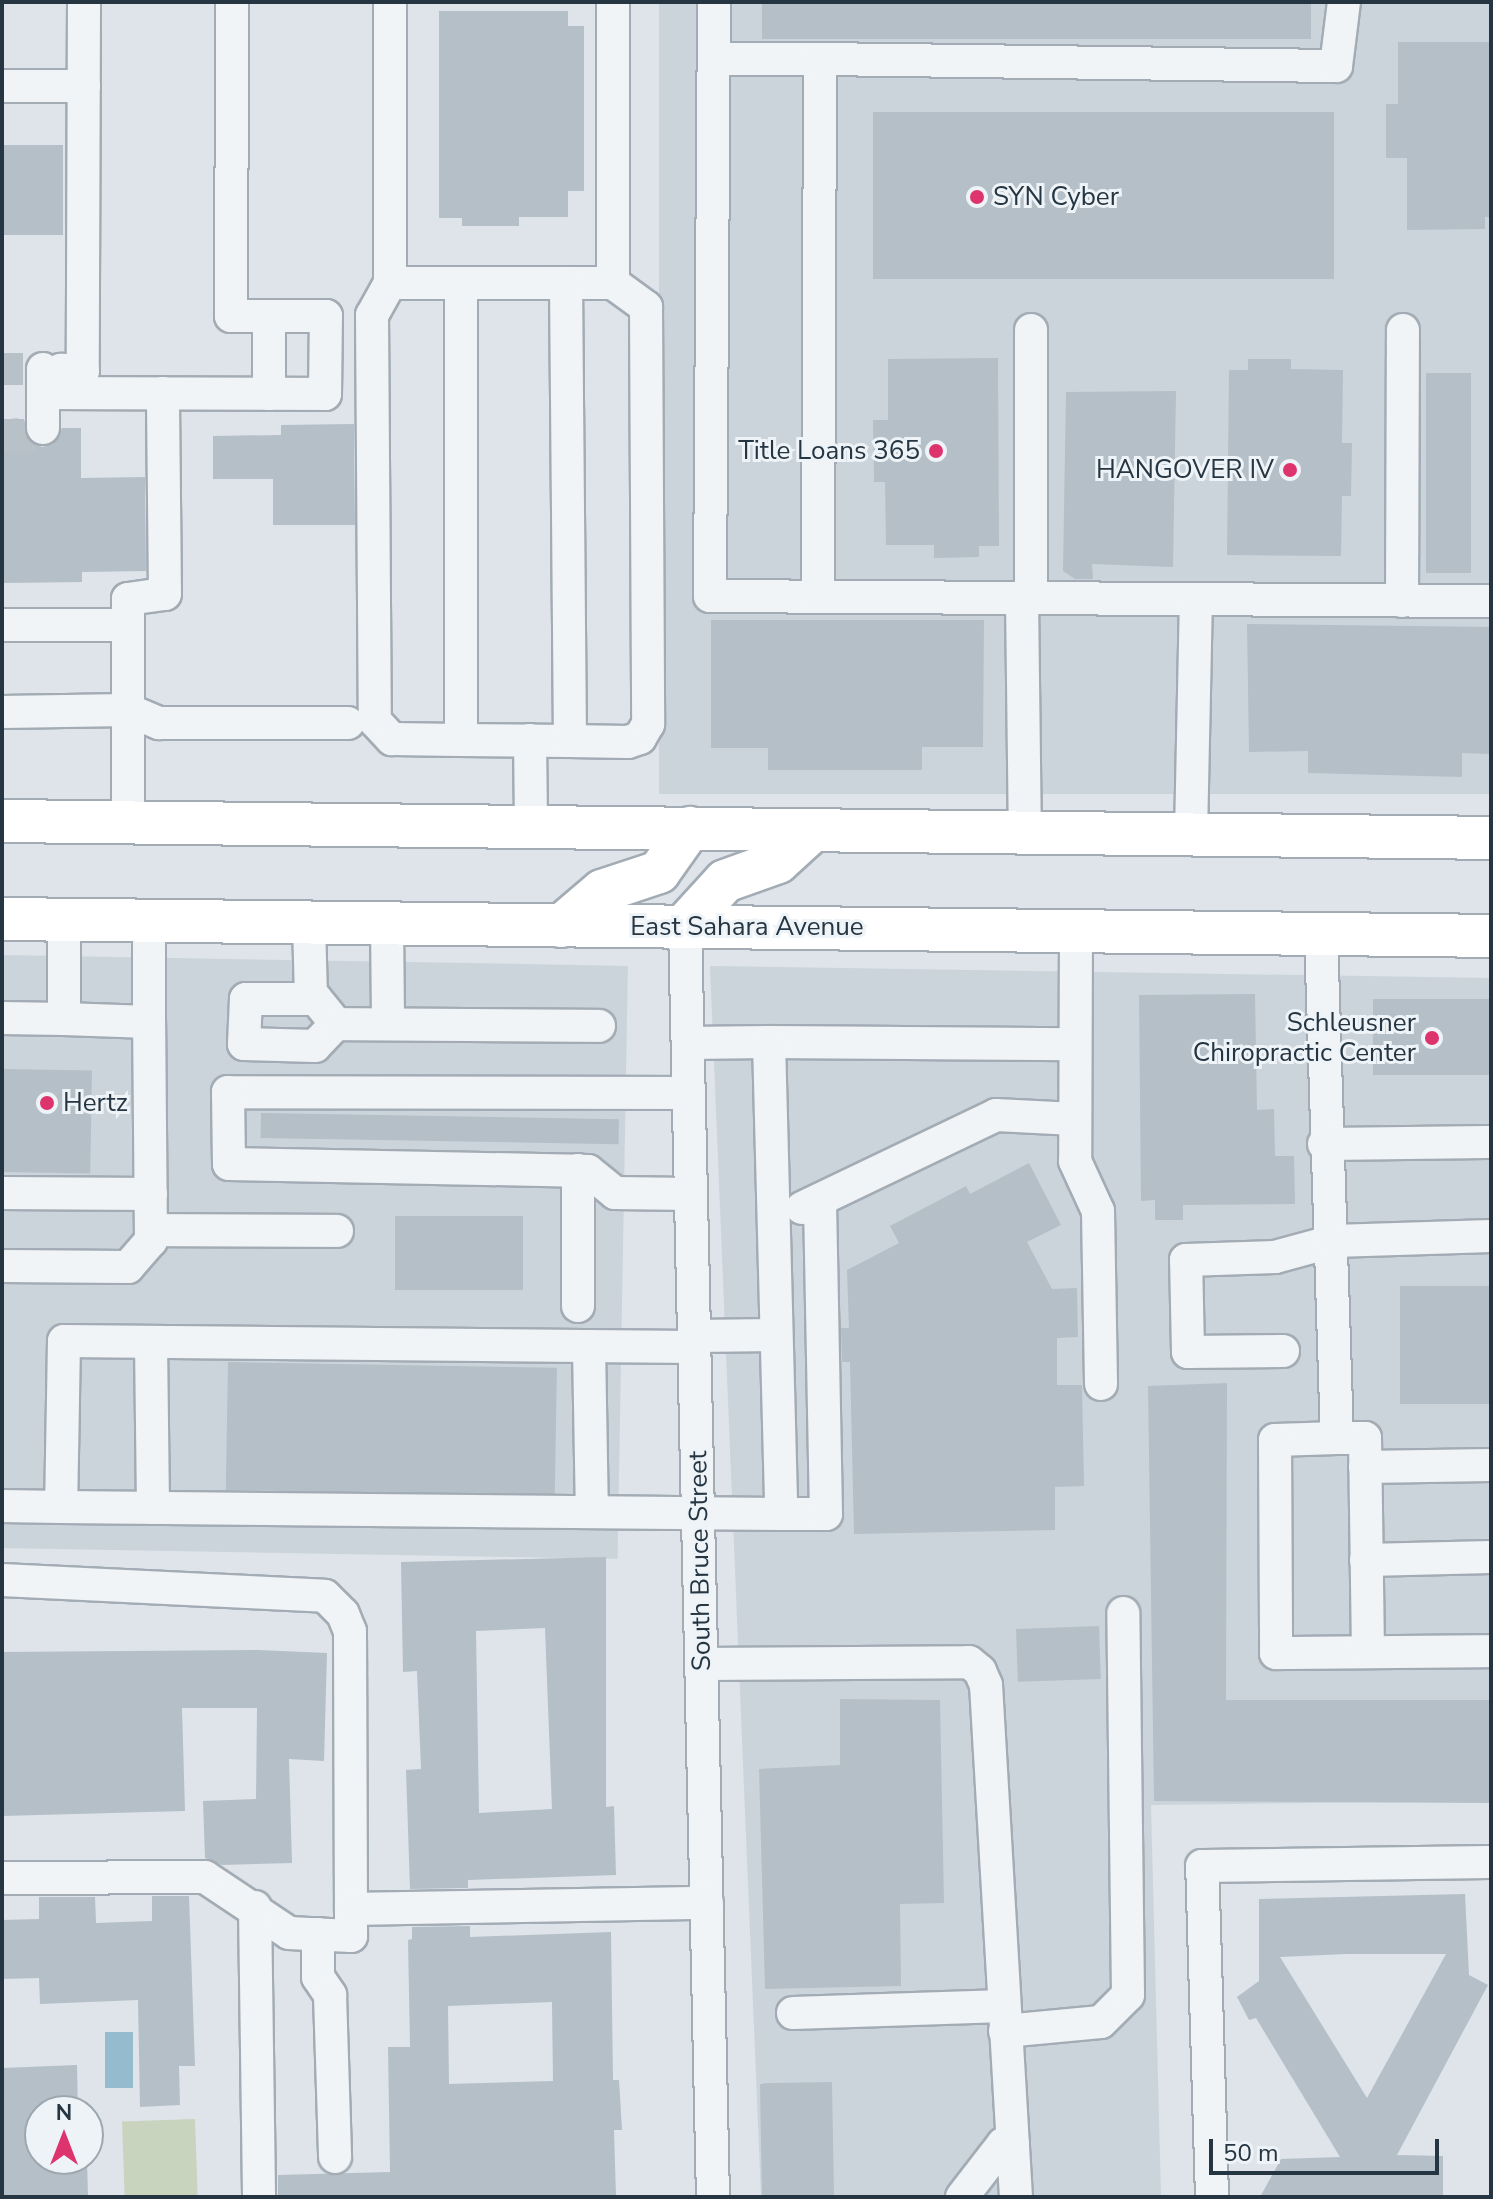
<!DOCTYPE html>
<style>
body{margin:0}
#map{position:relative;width:1493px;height:2199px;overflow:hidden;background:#dee4e9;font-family:"Nunito Sans",sans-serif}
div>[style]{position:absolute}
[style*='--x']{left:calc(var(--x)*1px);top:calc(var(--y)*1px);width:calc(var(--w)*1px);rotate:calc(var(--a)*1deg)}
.built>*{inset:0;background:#cbd4db;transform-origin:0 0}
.green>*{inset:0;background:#c8d4be;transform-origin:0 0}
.water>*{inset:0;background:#94bbce;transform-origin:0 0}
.building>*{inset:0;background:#b4bfc7;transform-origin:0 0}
.minor-tunnel>*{height:32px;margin-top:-16px;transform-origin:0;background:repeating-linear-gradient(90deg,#b9c1c8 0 32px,transparent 0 48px)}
.roads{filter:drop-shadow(2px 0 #a3acb4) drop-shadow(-2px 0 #a3acb4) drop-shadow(0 2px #a3acb4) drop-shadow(0 -2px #a3acb4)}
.minor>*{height:32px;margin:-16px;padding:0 16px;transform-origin:16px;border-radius:16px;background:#f1f4f7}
.major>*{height:42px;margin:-21px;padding:0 21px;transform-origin:21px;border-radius:21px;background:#fff}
.dots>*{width:22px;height:22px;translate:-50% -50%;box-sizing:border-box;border:4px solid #edf3f7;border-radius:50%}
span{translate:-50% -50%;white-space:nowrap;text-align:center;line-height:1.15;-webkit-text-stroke:6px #edf3f7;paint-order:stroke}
.poi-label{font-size:26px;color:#253542}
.left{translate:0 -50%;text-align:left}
.right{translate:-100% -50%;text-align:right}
.street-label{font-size:26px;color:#253542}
.frame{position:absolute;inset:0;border:4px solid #253542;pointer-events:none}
.north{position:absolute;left:24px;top:2095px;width:80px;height:80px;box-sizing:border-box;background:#edf3f7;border:2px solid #9da7af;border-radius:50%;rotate:0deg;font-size:22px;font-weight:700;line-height:32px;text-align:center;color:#253542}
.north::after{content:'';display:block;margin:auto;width:28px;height:36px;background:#dd346e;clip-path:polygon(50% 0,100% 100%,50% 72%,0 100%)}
.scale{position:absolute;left:1209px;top:2139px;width:230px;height:36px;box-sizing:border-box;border:4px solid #253542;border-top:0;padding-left:10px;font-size:24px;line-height:28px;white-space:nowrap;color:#253542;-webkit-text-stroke:6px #edf3f7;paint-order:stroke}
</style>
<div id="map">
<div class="built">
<div style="left:659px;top:2px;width:832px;height:792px"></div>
<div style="left:2px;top:955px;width:626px;height:593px;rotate:1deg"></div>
<div style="clip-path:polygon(710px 966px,1491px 978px,1491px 1801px,1151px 1805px,1161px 2197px,761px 2197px)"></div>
</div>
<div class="green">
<div style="left:195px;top:2119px;width:78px;height:73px;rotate:88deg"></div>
</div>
<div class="water">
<div style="left:105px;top:2032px;width:28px;height:56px"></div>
</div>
<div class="building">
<div style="left:762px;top:2px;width:549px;height:37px"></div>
<div style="clip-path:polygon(439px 11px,568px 11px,568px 26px,584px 26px,584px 191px,568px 191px,568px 217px,519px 217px,519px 226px,462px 226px,462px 218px,439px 218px)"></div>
<div style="clip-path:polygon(1398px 42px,1491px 42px,1491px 217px,1485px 217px,1485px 229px,1407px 230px,1407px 158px,1386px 158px,1386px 104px,1398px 104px)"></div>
<div style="left:873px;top:112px;width:461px;height:167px"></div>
<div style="left:63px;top:145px;width:90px;height:61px;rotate:90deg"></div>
<div style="clip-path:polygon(998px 358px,999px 546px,979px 546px,979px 557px,934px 558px,934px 545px,886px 545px,885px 482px,874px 482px,873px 420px,888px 420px,888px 359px)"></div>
<div style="clip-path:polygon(1248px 359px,1291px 359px,1291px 369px,1343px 370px,1342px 443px,1352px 443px,1351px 496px,1342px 496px,1341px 556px,1227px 555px,1229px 370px,1248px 370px)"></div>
<div style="left:1426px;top:373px;width:45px;height:200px"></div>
<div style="clip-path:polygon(1176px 391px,1173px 567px,1092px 564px,1093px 579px,1075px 579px,1063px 571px,1066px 392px)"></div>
<div style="clip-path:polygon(2px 419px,24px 419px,27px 438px,42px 447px,53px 444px,62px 428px,81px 428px,81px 478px,145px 477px,146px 571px,82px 572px,82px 582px,2px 583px)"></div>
<div style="clip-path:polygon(354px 424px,355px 525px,273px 525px,273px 479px,213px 479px,213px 436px,281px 435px,281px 425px)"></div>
<div style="clip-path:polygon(711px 620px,984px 620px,983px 747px,922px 747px,922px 770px,768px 770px,768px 748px,711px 748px)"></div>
<div style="clip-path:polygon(1247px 624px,1491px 627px,1491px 754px,1462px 753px,1462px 777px,1308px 773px,1308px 751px,1249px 752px)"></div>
<div style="clip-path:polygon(1255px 994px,1257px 1110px,1274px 1109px,1275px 1156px,1294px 1156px,1295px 1204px,1183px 1205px,1183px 1220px,1155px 1220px,1155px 1200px,1141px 1201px,1139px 995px)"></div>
<div style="left:1491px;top:999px;width:76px;height:118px;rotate:90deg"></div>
<div style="left:2px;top:1069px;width:90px;height:103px;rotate:1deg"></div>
<div style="left:261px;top:1113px;width:358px;height:25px;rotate:1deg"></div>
<div style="clip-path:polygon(1029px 1163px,1061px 1225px,1027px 1242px,1052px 1289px,1077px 1288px,1078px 1337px,1057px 1338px,1057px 1385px,1082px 1385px,1084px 1486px,1055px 1487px,1055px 1530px,854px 1534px,850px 1362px,842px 1362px,841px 1328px,849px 1328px,847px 1270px,899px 1243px,890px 1226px,966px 1186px,970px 1194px)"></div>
<div style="left:395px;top:1216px;width:128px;height:74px"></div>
<div style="left:1491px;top:1286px;width:118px;height:91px;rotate:90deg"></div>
<div style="left:228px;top:1362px;width:329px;height:128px;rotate:1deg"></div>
<div style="clip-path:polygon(1227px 1383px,1226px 1700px,1491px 1700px,1491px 1803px,1154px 1801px,1148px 1386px)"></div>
<div style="clip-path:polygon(evenodd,606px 1557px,606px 1807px,614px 1806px,616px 1875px,468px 1880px,468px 1888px,410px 1889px,406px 1770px,421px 1769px,417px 1671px,403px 1672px,401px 1562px,606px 1557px,545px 1628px,552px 1809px,479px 1813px,476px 1631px,545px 1628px)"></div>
<div style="left:1099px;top:1626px;width:53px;height:83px;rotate:88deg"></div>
<div style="clip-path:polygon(258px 1650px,327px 1653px,324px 1761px,289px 1759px,292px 1863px,222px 1865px,205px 1858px,203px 1801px,256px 1799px,257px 1708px,182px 1708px,185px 1811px,2px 1816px,2px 1652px)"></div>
<div style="clip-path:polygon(840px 1699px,940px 1700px,944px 1903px,900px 1904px,901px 1986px,765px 1989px,759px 1769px,840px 1765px)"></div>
<div style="clip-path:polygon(evenodd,1465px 1894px,1469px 1975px,1488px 1985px,1397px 2155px,1443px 2156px,1443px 2197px,1260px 2197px,1281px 2159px,1340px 2157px,1256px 2018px,1249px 2020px,1237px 1997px,1259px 1981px,1259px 1899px,1465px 1894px,1346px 1954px,1446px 1954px,1367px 2098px,1280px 1957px,1346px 1954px)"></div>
<div style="clip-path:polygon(152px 1896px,189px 1896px,195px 2066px,179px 2066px,180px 2105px,140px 2107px,138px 2000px,40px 2004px,39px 1978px,2px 1979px,2px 1920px,39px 1919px,39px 1897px,95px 1897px,96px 1923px,152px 1921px)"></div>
<div style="clip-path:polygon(evenodd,470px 1926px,470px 1937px,611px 1932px,613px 2080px,619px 2080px,622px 2130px,614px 2130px,616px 2197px,278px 2197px,278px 2175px,390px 2172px,388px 2047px,410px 2047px,408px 1940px,412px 1939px,412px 1927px,470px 1926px,552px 2002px,553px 2081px,449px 2084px,448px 2006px,552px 2002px)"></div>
<div style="clip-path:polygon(77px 2065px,78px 2111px,40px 2111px,40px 2159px,87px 2159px,88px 2197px,2px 2197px,2px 2068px)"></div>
<div style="left:832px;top:2082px;width:115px;height:72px;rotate:89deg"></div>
</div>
<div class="minor-tunnel">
<div style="--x:2;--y:369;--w:21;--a:0"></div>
<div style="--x:2;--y:419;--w:18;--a:87"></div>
<div style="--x:3;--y:437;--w:40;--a:0"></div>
<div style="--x:43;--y:437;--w:9;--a:-90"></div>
</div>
<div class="roads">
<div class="minor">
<div style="--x:84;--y:2;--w:369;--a:90.2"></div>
<div style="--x:83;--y:371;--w:22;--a:-177"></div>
<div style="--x:61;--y:370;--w:23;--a:90"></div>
<div style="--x:61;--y:393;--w:264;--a:0.2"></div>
<div style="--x:325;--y:394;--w:78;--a:-89.3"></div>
<div style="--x:326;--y:316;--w:95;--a:180"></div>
<div style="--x:231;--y:316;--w:314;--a:-89.8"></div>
<div style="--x:390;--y:2;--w:281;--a:90"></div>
<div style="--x:390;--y:283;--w:37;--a:119"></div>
<div style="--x:372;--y:315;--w:406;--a:89.6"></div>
<div style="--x:375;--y:721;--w:25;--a:47"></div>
<div style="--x:392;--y:739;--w:69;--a:0.8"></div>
<div style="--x:714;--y:2;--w:594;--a:90.39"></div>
<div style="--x:710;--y:596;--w:781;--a:0.37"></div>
<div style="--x:714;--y:59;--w:106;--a:0"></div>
<div style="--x:820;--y:59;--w:538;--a:90.21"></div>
<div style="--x:820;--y:59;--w:516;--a:0.78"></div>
<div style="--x:1336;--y:66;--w:64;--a:-82.9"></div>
<div style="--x:2;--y:86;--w:82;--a:0"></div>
<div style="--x:390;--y:283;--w:223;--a:0"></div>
<div style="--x:613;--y:283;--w:41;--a:36"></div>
<div style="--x:646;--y:307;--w:417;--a:89.7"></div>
<div style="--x:648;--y:724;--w:16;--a:120"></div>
<div style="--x:640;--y:738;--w:13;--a:162"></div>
<div style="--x:628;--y:742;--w:58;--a:-179"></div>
<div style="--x:461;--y:283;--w:457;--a:90"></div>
<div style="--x:461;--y:740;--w:109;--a:0.5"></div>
<div style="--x:570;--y:741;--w:457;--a:-90.5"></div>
<div style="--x:613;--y:283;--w:281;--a:-90"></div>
<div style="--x:269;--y:316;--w:78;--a:90"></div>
<div style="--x:1031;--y:330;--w:268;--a:90"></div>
<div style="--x:43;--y:369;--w:59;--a:90"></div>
<div style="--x:1022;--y:598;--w:234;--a:89.3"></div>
<div style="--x:1402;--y:601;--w:271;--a:-89.8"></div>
<div style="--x:2;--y:625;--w:126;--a:0"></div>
<div style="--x:2;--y:712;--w:126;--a:-0.9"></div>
<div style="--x:128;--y:710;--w:34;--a:23"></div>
<div style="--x:159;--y:723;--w:189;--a:0"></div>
<div style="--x:530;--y:740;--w:87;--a:89.3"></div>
<div style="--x:128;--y:821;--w:222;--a:-90"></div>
<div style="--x:128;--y:599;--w:37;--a:-8"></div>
<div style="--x:165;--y:594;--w:201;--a:-90.6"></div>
<div style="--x:1191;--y:835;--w:236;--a:-88.8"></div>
<div style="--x:309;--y:922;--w:77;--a:88.5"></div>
<div style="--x:387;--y:923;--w:101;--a:89.4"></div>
<div style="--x:685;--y:925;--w:1272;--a:88.74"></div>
<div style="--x:1076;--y:930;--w:231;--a:90.2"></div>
<div style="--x:1075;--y:1161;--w:55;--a:65.3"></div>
<div style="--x:1098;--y:1211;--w:173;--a:89"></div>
<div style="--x:1321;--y:935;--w:503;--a:88.18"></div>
<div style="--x:1337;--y:1438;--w:62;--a:178.2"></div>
<div style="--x:1275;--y:1440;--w:213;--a:89.7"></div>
<div style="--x:1276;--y:1653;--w:215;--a:-0.5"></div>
<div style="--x:2;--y:1018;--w:62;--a:0.9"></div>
<div style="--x:64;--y:1019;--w:100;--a:-90"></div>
<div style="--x:64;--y:1019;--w:85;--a:2"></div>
<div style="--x:149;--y:1022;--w:101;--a:-90"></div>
<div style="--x:336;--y:1024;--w:30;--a:134"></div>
<div style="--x:315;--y:1046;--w:71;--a:-178.4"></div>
<div style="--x:244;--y:1044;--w:45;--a:-87.5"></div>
<div style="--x:246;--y:999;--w:70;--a:0"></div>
<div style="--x:316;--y:999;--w:32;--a:51"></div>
<div style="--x:336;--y:1024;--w:263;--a:0.4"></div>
<div style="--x:769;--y:1042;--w:306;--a:0.4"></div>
<div style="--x:688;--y:1043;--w:81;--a:-0.7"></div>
<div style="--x:769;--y:1042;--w:472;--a:88.5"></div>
<div style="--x:781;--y:1514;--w:45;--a:0"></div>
<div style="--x:826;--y:1514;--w:314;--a:-91.1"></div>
<div style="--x:689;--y:1093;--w:461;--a:-179.9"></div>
<div style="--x:228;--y:1092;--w:72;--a:89.2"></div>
<div style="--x:229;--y:1164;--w:359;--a:1.1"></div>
<div style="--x:588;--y:1171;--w:35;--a:39"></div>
<div style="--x:615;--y:1193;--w:76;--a:0.8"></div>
<div style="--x:1324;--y:1144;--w:167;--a:-0.7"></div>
<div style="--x:578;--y:1170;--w:136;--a:90"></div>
<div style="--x:2;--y:1193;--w:149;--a:0.4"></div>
<div style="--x:802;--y:1208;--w:215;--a:-25.6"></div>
<div style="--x:996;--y:1115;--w:79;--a:2.9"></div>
<div style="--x:151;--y:1230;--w:186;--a:0.3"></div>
<div style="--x:2;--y:1266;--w:126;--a:0.5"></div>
<div style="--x:128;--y:1267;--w:35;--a:-49"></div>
<div style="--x:151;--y:1241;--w:219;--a:-90.5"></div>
<div style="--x:695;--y:1336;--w:81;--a:-0.7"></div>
<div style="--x:151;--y:1342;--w:166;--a:89.3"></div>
<div style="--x:589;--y:1346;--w:165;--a:89"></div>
<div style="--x:695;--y:1347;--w:631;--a:-179.46"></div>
<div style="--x:64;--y:1341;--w:166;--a:91"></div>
<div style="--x:61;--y:1507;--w:720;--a:0.56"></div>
<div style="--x:1283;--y:1351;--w:95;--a:179.4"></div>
<div style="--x:1188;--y:1352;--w:92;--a:-91.2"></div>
<div style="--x:1186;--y:1260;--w:89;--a:-1.9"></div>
<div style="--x:1275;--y:1257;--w:61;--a:-15.2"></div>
<div style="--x:1334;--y:1241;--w:157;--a:-1.8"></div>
<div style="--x:1337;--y:1438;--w:28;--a:0"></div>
<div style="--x:1365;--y:1438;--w:214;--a:89.2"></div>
<div style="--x:1365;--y:1467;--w:126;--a:-0.9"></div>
<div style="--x:2;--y:1506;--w:59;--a:1"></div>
<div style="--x:1366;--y:1560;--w:125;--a:-1.4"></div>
<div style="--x:2;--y:1580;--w:323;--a:2.8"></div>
<div style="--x:325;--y:1596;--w:25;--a:45"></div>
<div style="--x:343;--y:1614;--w:18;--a:68"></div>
<div style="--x:350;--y:1631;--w:305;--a:89.8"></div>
<div style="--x:351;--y:1936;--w:62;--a:-177.2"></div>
<div style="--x:289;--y:1933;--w:101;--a:-146.3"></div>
<div style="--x:205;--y:1877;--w:203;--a:179.7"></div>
<div style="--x:702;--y:1664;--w:267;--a:-0.4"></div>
<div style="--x:969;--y:1662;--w:14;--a:39"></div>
<div style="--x:980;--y:1671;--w:15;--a:67"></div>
<div style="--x:986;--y:1685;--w:513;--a:86.65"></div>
<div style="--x:255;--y:1907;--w:290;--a:89.2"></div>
<div style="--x:351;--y:1909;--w:356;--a:-1"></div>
<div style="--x:318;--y:1934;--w:43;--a:90"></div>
<div style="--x:318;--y:1977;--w:22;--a:56"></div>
<div style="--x:330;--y:1995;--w:162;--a:88.2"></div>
<div style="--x:793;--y:2013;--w:211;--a:-1.9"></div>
<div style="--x:1005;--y:2031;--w:96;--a:-5.4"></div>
<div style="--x:1101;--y:2022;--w:38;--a:-45"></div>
<div style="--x:1128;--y:1995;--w:382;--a:-90.7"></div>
<div style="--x:962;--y:2197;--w:67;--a:-52.3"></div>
<div style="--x:1003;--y:2144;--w:10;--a:0"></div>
<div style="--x:1212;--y:2197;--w:331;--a:-91.7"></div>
<div style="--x:1202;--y:1866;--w:289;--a:-0.8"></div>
</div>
<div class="major">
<div style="--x:2;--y:821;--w:1489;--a:0.65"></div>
<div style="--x:2;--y:919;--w:1489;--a:0.65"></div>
<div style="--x:685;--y:925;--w:59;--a:-47.7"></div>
<div style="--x:725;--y:881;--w:56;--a:-19.7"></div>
<div style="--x:778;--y:862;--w:46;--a:-42.4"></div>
<div style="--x:561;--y:926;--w:54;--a:-40.5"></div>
<div style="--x:602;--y:891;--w:60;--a:-18.4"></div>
<div style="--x:659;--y:872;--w:54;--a:-54.8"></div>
</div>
</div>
<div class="dots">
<div style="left:977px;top:197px;background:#dd346e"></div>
<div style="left:936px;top:451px;background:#dd346e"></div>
<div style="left:1290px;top:470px;background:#dd346e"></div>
<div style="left:1432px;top:1038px;background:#dd346e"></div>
<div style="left:47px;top:1103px;background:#dd346e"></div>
</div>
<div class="poi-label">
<span class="left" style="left:993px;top:197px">SYN Cyber</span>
<span class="right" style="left:920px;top:451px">Title Loans 365</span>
<span class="right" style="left:1274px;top:470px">HANGOVER IV</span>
<span class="right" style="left:1416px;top:1038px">Schleusner<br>Chiropractic Center</span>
<span class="left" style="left:63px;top:1103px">Hertz</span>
</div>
<div class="street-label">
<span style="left:747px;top:927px">East Sahara Avenue</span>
<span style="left:700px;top:1561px;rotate:-91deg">South Bruce Street</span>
</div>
<div class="frame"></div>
<div class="north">N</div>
<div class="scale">50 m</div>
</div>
